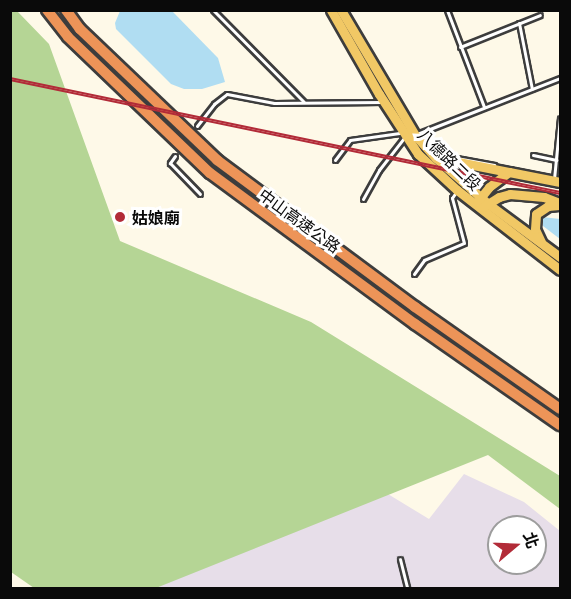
<!DOCTYPE html>
<meta charset="utf-8">
<style>
body{margin:0}
#map{position:relative;width:571px;height:599px;overflow:hidden;background:#fef9e8;font-family:Literata,"Noto Sans TC",serif}
div>[style]{position:absolute}
[style*='--x']{left:calc(var(--x)*1px);top:calc(var(--y)*1px);width:calc(var(--w)*1px);rotate:calc(var(--a)*1deg)}
.industrial>*{inset:0;background:#e7dee9}
.forest>*{inset:0;background:#b5d595}
.water>*{inset:0;background:#b0ddf2}
.roads{filter:drop-shadow(2px 0 #3d3d3d) drop-shadow(-2px 0 #3d3d3d) drop-shadow(0 2px #3d3d3d) drop-shadow(0 -2px #3d3d3d)}
.service>*{height:3px;margin:-1.5px;padding:0 1.5px;transform-origin:1.5px;border-radius:1.5px;background:#fff}
.primary>*{height:9px;margin:-4.5px;padding:0 4.5px;transform-origin:4.5px;border-radius:4.5px;background:#f1c865}
.motorway>*{height:10px;margin:-5px;padding:0 5px;transform-origin:5px;border-radius:5px;background:#ed9458}
.rail>*{height:4px;margin-top:-2px;transform-origin:0;background:repeating-linear-gradient(90deg,#fff 0 4.5px,#b22b38 0 9px);box-sizing:border-box;border-block:2px solid #b22b38}
.dots>*{width:16px;height:16px;translate:-50% -50%;box-sizing:border-box;border:3px solid #fff;border-radius:50%}
span{translate:-50% -50%;white-space:nowrap;text-align:center;line-height:1.15;-webkit-text-stroke:6px #fff;paint-order:stroke}
.street-label{font-size:16px;color:#0a0a0a}
.poi-label{font-size:16px;color:#0a0a0a;font-weight:700}
.left{translate:0 -50%;text-align:left}
.frame{position:absolute;inset:0;border:12px solid #0a0a0a;pointer-events:none}
.north{position:absolute;left:487px;top:515px;width:60px;height:60px;box-sizing:border-box;background:#fff;border:2px solid #9d9d9d;border-radius:50%;rotate:71deg;font-size:16px;font-weight:700;line-height:24px;text-align:center;color:#0a0a0a}
.north::after{content:'';display:block;margin:auto;width:21px;height:27px;background:#b22b38;clip-path:polygon(50% 0,100% 100%,50% 72%,0 100%)}
</style>
<div id="map">
<div class="industrial">
<div style="clip-path:polygon(evenodd,355px 474px,429px 519px,464px 474px,524px 502px,560px 531px,560px 588px,160px 588px,158px 583px,355px 474px,499px 527px,535px 527px,535px 563px,499px 563px,499px 527px)"></div>
</div>
<div class="forest">
<div style="clip-path:polygon(17px 11px,49px 44px,120px 241px,311px 322px,560px 476px,560px 509px,488px 455px,156px 588px,34px 588px,11px 572px,10px 11px)"></div>
</div>
<div class="water">
<div style="clip-path:polygon(120px 11px,172px 11px,218px 58px,225px 82px,202px 89px,184px 89px,171px 84px,116px 29px,115px 23px)"></div>
<div style="clip-path:polygon(542px 217px,560px 219px,560px 239px,543px 226px)"></div>
</div>
<div class="roads">
<div class="service">
<div style="--x:213;--y:10;--w:129;--a:45.3"></div>
<div style="--x:447;--y:10;--w:104;--a:69.1"></div>
<div style="--x:519;--y:23;--w:67;--a:78.9"></div>
<div style="--x:460;--y:47;--w:86;--a:-21.8"></div>
<div style="--x:197;--y:126;--w:28;--a:-52"></div>
<div style="--x:214;--y:104;--w:16;--a:-38"></div>
<div style="--x:227;--y:94;--w:48;--a:10.8"></div>
<div style="--x:274;--y:103;--w:108;--a:-0.5"></div>
<div style="--x:417;--y:134;--w:154;--a:-21.4"></div>
<div style="--x:533;--y:155;--w:24;--a:12"></div>
<div style="--x:175;--y:156;--w:9;--a:126"></div>
<div style="--x:170;--y:163;--w:43;--a:45.9"></div>
<div style="--x:451;--y:157;--w:44;--a:10.5"></div>
<div style="--x:335;--y:160;--w:25;--a:-53"></div>
<div style="--x:350;--y:140;--w:50;--a:-8"></div>
<div style="--x:554;--y:179;--w:61;--a:-84.4"></div>
<div style="--x:363;--y:199;--w:33;--a:-61"></div>
<div style="--x:379;--y:170;--w:41;--a:-52"></div>
<div style="--x:414;--y:274;--w:17;--a:-54"></div>
<div style="--x:424;--y:260;--w:43;--a:-23"></div>
<div style="--x:464;--y:243;--w:47;--a:-104.9"></div>
<div style="--x:452;--y:198;--w:7;--a:-56"></div>
<div style="--x:400;--y:559;--w:30;--a:76"></div>
</div>
<div class="primary">
<div style="--x:331;--y:10;--w:97;--a:60.3"></div>
<div style="--x:379;--y:94;--w:72;--a:57"></div>
<div style="--x:418;--y:154;--w:53;--a:42.7"></div>
<div style="--x:457;--y:190;--w:130;--a:37.8"></div>
<div style="--x:341;--y:10;--w:145;--a:59.4"></div>
<div style="--x:415;--y:135;--w:31;--a:48"></div>
<div style="--x:436;--y:158;--w:68;--a:41.4"></div>
<div style="--x:487;--y:203;--w:91;--a:36.5"></div>
<div style="--x:438;--y:158;--w:72;--a:11.2"></div>
<div style="--x:477;--y:202;--w:19;--a:-51"></div>
<div style="--x:489;--y:187;--w:25;--a:-37"></div>
<div style="--x:509;--y:172;--w:52;--a:11.1"></div>
<div style="--x:483;--y:207;--w:19;--a:-32"></div>
<div style="--x:499;--y:197;--w:11;--a:-15"></div>
<div style="--x:510;--y:194;--w:34;--a:5"></div>
<div style="--x:544;--y:197;--w:17;--a:21"></div>
<div style="--x:541;--y:242;--w:14;--a:-115"></div>
<div style="--x:535;--y:229;--w:15;--a:-86"></div>
<div style="--x:536;--y:214;--w:14;--a:-34"></div>
<div style="--x:548;--y:206;--w:11;--a:-5"></div>
</div>
<div class="motorway">
<div style="--x:47;--y:10;--w:34;--a:52"></div>
<div style="--x:68;--y:37;--w:197;--a:43.8"></div>
<div style="--x:210;--y:173;--w:255;--a:36.4"></div>
<div style="--x:415;--y:324;--w:177;--a:34.9"></div>
<div style="--x:66;--y:10;--w:24;--a:54"></div>
<div style="--x:80;--y:29;--w:190;--a:43.7"></div>
<div style="--x:217;--y:160;--w:247;--a:36.6"></div>
<div style="--x:415;--y:307;--w:177;--a:35.1"></div>
</div>
</div>
<div class="rail">
<div style="--x:10;--y:79;--w:562;--a:11.71"></div>
</div>
<div class="dots">
<div style="left:120px;top:217px;background:#b22b38"></div>
</div>
<div class="street-label">
<span style="left:450px;top:159px;rotate:44deg">八德路二段</span>
<span style="left:300px;top:220px;rotate:36deg">中山高速公路</span>
</div>
<div class="poi-label">
<span class="left" style="left:132px;top:217px">姑娘廟</span>
</div>
<div class="frame"></div>
<div class="north">北</div>
</div>
